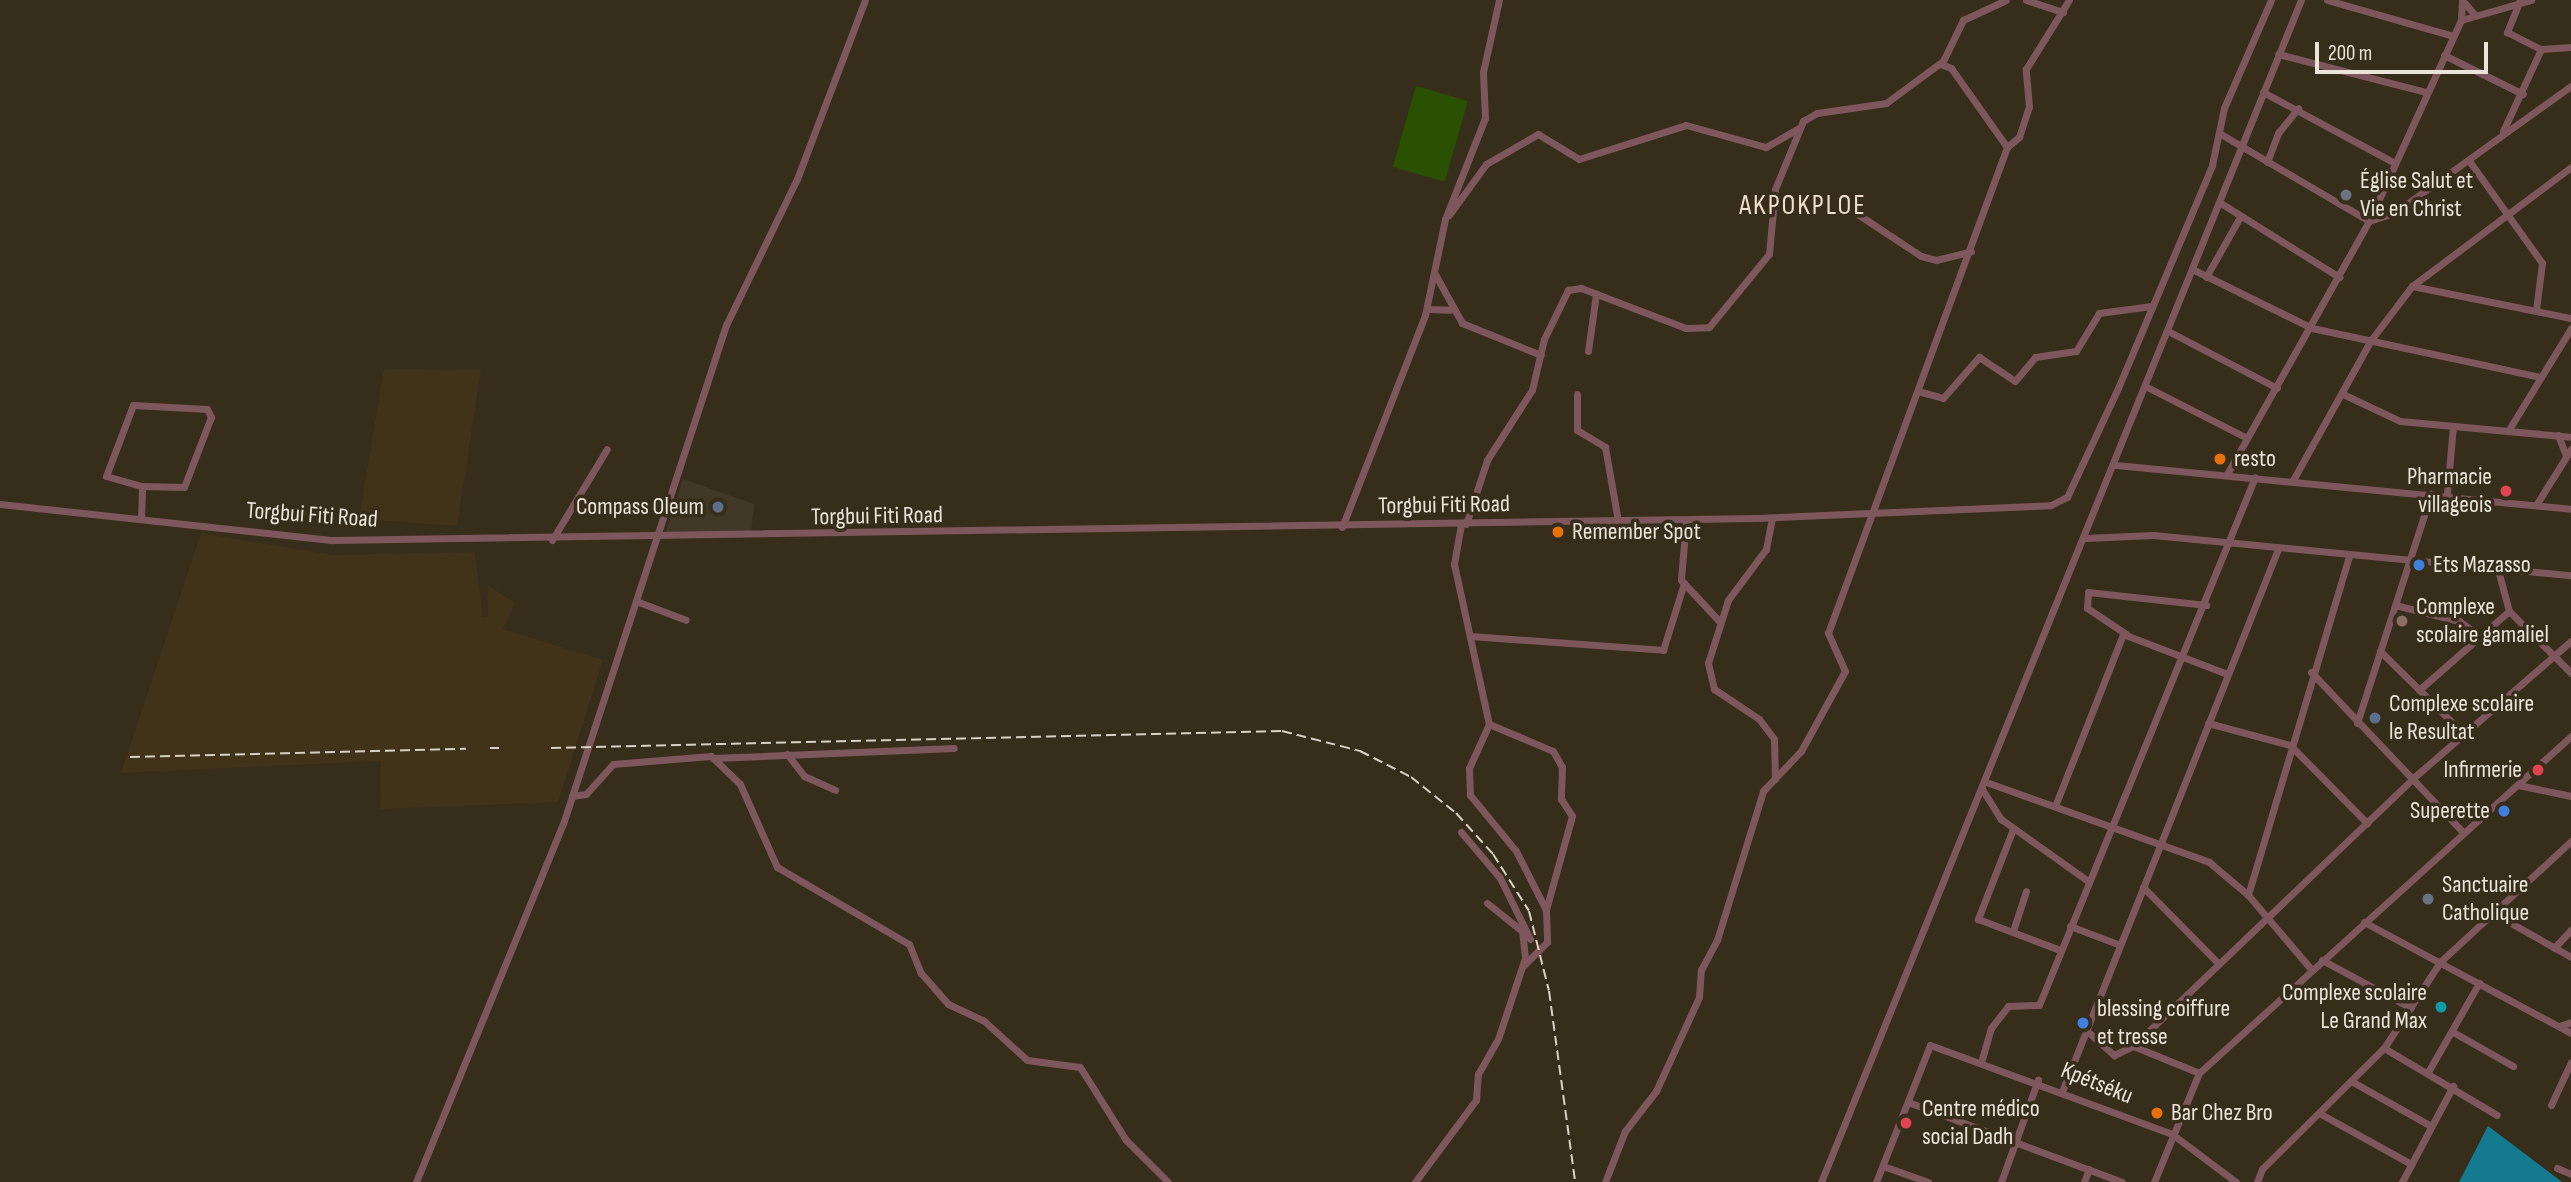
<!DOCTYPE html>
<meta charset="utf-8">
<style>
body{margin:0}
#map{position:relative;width:2571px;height:1182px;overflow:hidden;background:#372d1b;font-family:"Sofia Sans Condensed",sans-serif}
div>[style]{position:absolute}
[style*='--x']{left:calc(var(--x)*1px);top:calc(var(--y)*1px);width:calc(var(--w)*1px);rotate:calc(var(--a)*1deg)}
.commercial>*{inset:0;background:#423828}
.built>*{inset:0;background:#41321a}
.green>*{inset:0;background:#2a5101;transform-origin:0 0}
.water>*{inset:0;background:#147a90}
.minor>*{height:7px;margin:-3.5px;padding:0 3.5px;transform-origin:3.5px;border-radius:3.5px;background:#7d575b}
.rail>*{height:2px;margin-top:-1px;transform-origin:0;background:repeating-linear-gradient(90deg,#d8d1c5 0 10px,transparent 0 15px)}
.dots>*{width:19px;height:19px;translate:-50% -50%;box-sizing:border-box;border:4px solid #372d1b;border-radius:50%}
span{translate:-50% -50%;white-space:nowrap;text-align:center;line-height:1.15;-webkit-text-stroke:7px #372d1b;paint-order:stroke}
.poi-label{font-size:24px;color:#ebe4d9}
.left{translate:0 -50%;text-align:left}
.right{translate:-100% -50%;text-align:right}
.street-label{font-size:24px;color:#ebe4d9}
.quarter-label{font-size:28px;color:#efe1cb;letter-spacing:2px}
.scale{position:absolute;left:2315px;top:42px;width:173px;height:32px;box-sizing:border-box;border:4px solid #ebe4d9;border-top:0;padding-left:9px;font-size:21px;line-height:24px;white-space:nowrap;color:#ebe4d9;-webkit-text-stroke:5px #372d1b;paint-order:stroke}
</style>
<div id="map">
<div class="commercial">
<div style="clip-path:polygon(683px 479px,754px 504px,751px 535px,665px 535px)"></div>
</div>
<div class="built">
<div style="clip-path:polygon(384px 369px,481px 370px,457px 526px,359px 519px)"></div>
<div style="clip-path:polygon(201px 533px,333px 555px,475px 552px,483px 617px,488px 616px,488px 585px,515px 603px,503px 629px,603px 660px,558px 802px,380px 809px,381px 761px,121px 773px)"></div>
</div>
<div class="green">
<div style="left:1416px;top:86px;width:54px;height:84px;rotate:16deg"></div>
</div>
<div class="water">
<div style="clip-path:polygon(2488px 1126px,2562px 1182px,2459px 1182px)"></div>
</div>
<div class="minor">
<div style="--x:2026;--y:0;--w:39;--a:18"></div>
<div style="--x:2327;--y:0;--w:131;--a:15.9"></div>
<div style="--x:2462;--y:0;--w:20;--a:49"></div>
<div style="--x:2520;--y:0;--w:35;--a:112"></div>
<div style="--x:2507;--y:32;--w:38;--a:27"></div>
<div style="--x:2541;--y:49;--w:30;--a:-4"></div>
<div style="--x:2461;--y:20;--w:73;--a:-15.9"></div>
<div style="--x:2278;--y:54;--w:153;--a:14.4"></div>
<div style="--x:2444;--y:55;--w:88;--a:26.3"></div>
<div style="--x:1940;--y:64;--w:12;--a:20"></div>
<div style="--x:1951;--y:68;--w:97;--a:54.7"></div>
<div style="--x:2263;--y:92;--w:150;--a:28.3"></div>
<div style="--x:2503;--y:131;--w:90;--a:-65.1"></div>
<div style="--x:2219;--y:133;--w:174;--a:30.4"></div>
<div style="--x:2369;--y:221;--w:26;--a:-18"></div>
<div style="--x:2394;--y:213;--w:218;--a:-35.7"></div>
<div style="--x:2267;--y:162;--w:31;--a:-69"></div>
<div style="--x:2278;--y:133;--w:32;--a:-51"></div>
<div style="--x:2470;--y:162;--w:124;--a:54.5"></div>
<div style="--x:2542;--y:263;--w:47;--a:97.3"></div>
<div style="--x:2219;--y:202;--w:142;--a:32"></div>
<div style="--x:1449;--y:215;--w:63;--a:-54"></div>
<div style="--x:1486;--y:164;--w:60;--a:-30"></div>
<div style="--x:1538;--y:134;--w:48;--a:31.4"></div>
<div style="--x:1579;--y:159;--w:112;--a:-17.6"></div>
<div style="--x:1686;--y:125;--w:83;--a:15.4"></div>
<div style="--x:1766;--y:147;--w:38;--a:-30"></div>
<div style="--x:1859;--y:215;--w:74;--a:33.5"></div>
<div style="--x:1921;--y:256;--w:16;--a:15"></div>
<div style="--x:1936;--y:260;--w:36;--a:-14"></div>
<div style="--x:2192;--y:269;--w:134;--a:26.2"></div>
<div style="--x:2312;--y:328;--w:233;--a:12.1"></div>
<div style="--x:1435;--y:274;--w:56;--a:61.1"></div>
<div style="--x:1462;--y:323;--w:85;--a:22.1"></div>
<div style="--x:2206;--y:277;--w:69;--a:-60.5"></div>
<div style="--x:2412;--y:286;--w:162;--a:11.4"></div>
<div style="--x:1427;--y:309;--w:23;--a:2"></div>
<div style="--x:2168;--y:331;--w:123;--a:27.6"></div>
<div style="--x:1588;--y:351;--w:58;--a:-82"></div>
<div style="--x:2145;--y:386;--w:114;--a:27"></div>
<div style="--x:1921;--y:392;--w:23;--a:15"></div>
<div style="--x:1943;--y:398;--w:55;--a:-48.7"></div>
<div style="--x:1979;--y:357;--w:43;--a:33.7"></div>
<div style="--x:2015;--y:381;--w:31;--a:-50"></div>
<div style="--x:2035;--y:357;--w:41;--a:-8.3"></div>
<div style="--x:2076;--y:351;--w:44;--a:-58.8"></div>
<div style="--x:2099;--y:313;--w:53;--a:-7.5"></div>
<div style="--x:1577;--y:394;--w:36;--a:90"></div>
<div style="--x:1577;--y:430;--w:33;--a:31"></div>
<div style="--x:1605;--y:447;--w:75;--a:80"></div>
<div style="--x:2345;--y:395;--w:61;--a:25.3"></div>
<div style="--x:2400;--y:421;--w:172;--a:5.3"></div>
<div style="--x:2508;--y:431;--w:121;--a:-58.5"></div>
<div style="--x:2558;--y:435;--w:22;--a:69"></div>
<div style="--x:2116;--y:465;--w:457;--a:5.5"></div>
<div style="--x:2227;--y:474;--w:290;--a:-60.7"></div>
<div style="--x:2369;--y:221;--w:221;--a:-65.4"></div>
<div style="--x:2461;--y:20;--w:20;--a:-87"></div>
<div style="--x:2293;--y:480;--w:160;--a:-60.9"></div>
<div style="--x:2371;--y:340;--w:68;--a:-52.8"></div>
<div style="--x:2412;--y:286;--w:199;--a:-36.8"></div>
<div style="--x:2447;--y:494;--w:68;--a:-85"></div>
<div style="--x:0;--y:504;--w:335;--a:6.2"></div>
<div style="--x:333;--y:540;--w:1423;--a:-0.89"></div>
<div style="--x:1756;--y:518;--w:295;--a:-2.5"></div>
<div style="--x:2051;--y:505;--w:18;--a:-27"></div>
<div style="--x:2067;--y:497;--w:120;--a:-64.9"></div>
<div style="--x:2118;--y:388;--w:242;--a:-67.1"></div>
<div style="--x:2212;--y:165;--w:58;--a:-78.1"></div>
<div style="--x:2224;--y:108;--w:118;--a:-66.5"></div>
<div style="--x:2536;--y:505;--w:66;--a:-58"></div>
<div style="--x:141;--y:518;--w:32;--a:-88"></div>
<div style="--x:142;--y:486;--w:42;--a:1.4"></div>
<div style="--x:184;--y:487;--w:75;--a:-68.9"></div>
<div style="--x:211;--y:417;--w:9;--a:-117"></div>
<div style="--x:207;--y:409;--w:74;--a:-176.9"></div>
<div style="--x:133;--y:405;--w:76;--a:110.8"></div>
<div style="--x:106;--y:476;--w:37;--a:16"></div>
<div style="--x:1772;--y:518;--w:32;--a:101"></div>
<div style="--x:1766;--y:549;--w:64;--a:126.7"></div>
<div style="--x:1728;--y:600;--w:66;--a:107.6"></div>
<div style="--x:1708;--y:663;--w:27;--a:77"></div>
<div style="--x:1714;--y:689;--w:54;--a:33.7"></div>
<div style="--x:1759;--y:719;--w:25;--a:53"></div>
<div style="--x:1774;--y:739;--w:40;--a:88.6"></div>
<div style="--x:1686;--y:520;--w:60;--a:94.8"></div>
<div style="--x:1681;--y:580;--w:57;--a:47.1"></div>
<div style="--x:1461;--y:524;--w:41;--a:99.9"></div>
<div style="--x:1454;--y:564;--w:164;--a:77.7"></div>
<div style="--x:1489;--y:724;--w:69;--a:22.9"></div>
<div style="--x:1553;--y:751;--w:18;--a:61"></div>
<div style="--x:1562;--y:767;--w:32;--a:92"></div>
<div style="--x:1561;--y:799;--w:20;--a:57"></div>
<div style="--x:1572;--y:816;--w:98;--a:105.5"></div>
<div style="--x:1546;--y:910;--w:32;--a:88"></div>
<div style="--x:1547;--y:942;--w:35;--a:135"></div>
<div style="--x:1466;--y:524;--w:67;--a:-71.8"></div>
<div style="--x:1487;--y:460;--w:83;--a:-57.3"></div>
<div style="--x:1532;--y:390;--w:52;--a:-76.8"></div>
<div style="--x:1544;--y:339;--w:55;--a:-63.9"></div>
<div style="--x:1568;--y:290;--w:13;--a:-9"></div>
<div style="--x:1581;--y:288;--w:112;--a:20.9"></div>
<div style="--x:1686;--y:328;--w:23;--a:-2"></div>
<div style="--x:1709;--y:327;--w:94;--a:-50.6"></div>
<div style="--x:1769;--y:254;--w:65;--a:-84.7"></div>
<div style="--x:1775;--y:189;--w:74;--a:-67.6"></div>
<div style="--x:1803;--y:121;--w:16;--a:-30"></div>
<div style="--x:1817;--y:113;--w:70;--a:-8.2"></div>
<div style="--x:1886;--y:103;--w:71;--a:-36.4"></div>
<div style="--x:1943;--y:61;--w:46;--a:-64"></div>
<div style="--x:1963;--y:20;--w:47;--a:-24.9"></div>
<div style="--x:1342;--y:527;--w:228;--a:-68.6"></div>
<div style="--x:1425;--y:315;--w:98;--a:-78.2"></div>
<div style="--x:1445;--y:219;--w:109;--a:-68.4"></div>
<div style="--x:1485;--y:118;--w:46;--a:-92.5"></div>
<div style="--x:1483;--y:72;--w:74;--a:-77.5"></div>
<div style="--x:2086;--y:538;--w:67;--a:-2.6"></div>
<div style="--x:2153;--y:535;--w:420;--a:5.5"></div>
<div style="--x:552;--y:540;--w:106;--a:-58.9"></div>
<div style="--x:2498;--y:570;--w:42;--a:75"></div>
<div style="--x:2509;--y:611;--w:88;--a:45"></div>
<div style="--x:636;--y:601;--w:53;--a:20.8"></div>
<div style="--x:2399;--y:606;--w:62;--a:14"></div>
<div style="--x:2459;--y:621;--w:24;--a:35"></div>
<div style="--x:2126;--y:634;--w:47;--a:-146.3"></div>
<div style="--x:2087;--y:608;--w:16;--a:-86"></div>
<div style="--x:2088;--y:592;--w:119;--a:6.3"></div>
<div style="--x:1470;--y:636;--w:194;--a:4.1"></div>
<div style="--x:1663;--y:650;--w:70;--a:-72.6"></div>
<div style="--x:2380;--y:651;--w:118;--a:44.7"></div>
<div style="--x:2311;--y:672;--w:219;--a:46.5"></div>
<div style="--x:2419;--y:690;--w:120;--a:-41.3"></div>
<div style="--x:2208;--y:723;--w:85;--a:15"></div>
<div style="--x:2290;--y:745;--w:110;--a:45.4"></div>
<div style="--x:2357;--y:723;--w:241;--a:-72.1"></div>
<div style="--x:1489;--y:724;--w:48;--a:114.4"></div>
<div style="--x:1469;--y:768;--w:27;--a:88"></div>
<div style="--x:1470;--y:795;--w:72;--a:50.6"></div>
<div style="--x:1516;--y:851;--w:66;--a:63"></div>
<div style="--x:787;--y:754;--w:28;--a:52"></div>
<div style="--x:804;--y:776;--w:34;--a:24"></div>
<div style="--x:713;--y:758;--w:241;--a:-2.4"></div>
<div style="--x:1986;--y:782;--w:237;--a:19.7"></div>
<div style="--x:2209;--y:862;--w:51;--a:40.2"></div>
<div style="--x:2248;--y:895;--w:97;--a:49.6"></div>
<div style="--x:2518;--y:785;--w:54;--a:11.7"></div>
<div style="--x:1982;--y:789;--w:36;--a:58"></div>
<div style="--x:2001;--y:819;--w:107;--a:35.5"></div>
<div style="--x:572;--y:796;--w:14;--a:-8"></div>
<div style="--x:586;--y:794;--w:40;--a:-48"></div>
<div style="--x:613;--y:764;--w:98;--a:-4.7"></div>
<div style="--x:711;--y:756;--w:40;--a:44"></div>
<div style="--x:740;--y:784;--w:91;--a:66"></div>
<div style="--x:777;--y:867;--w:153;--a:30.3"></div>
<div style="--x:909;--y:944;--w:31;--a:68"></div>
<div style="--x:921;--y:973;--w:41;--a:48.9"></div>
<div style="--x:948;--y:1004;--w:38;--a:25"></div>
<div style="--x:983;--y:1020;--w:59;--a:42.3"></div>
<div style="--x:1027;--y:1060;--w:53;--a:7.5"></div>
<div style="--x:1080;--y:1067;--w:86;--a:57.8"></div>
<div style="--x:1126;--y:1140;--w:59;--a:45"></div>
<div style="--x:2055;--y:806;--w:185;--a:-68.4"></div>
<div style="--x:2123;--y:634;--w:111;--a:21"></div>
<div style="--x:2013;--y:829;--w:97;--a:111.3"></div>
<div style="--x:1978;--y:919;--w:88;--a:20.7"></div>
<div style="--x:1461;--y:832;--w:60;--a:49.7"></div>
<div style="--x:1500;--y:878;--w:68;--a:63.8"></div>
<div style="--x:2143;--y:887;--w:108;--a:45.4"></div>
<div style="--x:2248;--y:895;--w:354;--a:-73.4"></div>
<div style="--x:2493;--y:913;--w:90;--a:29.4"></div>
<div style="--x:2364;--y:922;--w:235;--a:28.2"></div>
<div style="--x:2070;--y:926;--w:53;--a:20.8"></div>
<div style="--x:2013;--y:931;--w:42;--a:-72"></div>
<div style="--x:2554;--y:948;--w:25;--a:-47"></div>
<div style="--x:2322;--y:960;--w:101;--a:28.3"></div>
<div style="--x:2559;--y:1026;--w:13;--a:-18"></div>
<div style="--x:2086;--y:1030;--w:38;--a:42"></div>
<div style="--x:2114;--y:1055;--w:21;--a:-25"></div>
<div style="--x:2133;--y:1046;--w:385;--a:-43.7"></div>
<div style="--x:2411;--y:780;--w:212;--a:-41"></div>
<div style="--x:2453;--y:1032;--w:69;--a:29.5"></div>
<div style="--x:2133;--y:1046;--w:71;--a:22.2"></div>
<div style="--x:2384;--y:1048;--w:131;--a:30.7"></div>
<div style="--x:1982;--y:1059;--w:32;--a:-74"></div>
<div style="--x:1991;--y:1028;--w:28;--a:-52"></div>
<div style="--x:2008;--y:1006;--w:31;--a:-2"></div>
<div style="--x:2039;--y:1005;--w:570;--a:-67.75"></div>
<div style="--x:2428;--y:1072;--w:103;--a:-60.2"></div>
<div style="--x:2351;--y:1081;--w:92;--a:29.4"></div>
<div style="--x:2063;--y:1089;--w:581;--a:-68.29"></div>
<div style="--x:1908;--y:1102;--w:228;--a:20.5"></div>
<div style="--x:2551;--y:1105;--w:47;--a:-65.1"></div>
<div style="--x:2319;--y:1113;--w:105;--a:29"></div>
<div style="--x:1883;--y:1166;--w:48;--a:19.6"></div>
<div style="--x:2557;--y:1168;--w:15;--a:23"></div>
<div style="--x:416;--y:1182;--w:387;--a:-67.7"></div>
<div style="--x:563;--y:824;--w:525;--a:-71.91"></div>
<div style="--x:726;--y:325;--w:162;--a:-64.1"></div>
<div style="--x:797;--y:179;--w:191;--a:-69.2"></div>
<div style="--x:1415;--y:1182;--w:102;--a:-53.4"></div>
<div style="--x:1476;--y:1100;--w:26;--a:-86"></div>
<div style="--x:1478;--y:1074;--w:40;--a:-60.3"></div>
<div style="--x:1498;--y:1039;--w:85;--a:-71.6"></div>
<div style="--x:1525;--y:958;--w:27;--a:-96"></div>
<div style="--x:1522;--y:931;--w:45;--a:-141.3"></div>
<div style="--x:1605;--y:1182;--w:55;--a:-68.6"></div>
<div style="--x:1625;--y:1131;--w:51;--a:-52.2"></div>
<div style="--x:1656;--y:1091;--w:103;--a:-65.4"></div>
<div style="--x:1699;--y:997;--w:27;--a:-86"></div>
<div style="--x:1701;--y:970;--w:34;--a:-62"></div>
<div style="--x:1717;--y:940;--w:156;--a:-72.8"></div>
<div style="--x:1763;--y:791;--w:55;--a:-46.5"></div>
<div style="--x:1801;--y:751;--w:91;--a:-61.2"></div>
<div style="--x:1845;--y:671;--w:42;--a:-114.1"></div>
<div style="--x:1828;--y:633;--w:518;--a:-69.78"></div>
<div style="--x:2007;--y:147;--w:16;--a:-40"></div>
<div style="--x:2019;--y:137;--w:32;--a:-72"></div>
<div style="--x:2029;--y:107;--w:38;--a:-95"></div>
<div style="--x:2026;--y:69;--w:81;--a:-58.1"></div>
<div style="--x:1821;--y:1182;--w:1276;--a:-67.9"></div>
<div style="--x:1876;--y:1182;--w:147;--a:-68.5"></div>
<div style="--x:1930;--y:1045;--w:258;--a:20.2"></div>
<div style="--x:2172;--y:1134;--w:80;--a:36.9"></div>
<div style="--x:2001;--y:1182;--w:109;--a:-70.1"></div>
<div style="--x:2084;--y:1182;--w:14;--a:-69"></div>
<div style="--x:2154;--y:1182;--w:118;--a:-67.6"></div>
<div style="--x:2199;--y:1073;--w:502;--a:-42.17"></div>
<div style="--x:2257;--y:1182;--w:14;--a:-69"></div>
<div style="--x:2262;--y:1169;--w:172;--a:-44.8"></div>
<div style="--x:2384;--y:1048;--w:103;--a:-56.9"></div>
<div style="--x:2440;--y:962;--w:178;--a:-42.7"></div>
<div style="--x:2402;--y:1182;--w:109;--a:-62"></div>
</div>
<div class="rail">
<div style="--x:490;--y:748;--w:9;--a:0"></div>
<div style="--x:551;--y:748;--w:731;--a:-1.33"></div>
<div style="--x:1282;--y:731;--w:81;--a:14.4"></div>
<div style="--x:1360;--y:751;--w:57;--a:27"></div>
<div style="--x:1411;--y:777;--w:58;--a:38.7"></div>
<div style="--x:1456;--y:813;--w:55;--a:47.9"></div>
<div style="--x:1493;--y:854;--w:67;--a:57.7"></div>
<div style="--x:1529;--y:911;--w:82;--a:76"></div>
<div style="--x:1549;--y:991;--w:193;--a:82.2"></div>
<div style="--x:130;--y:757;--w:336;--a:-1.4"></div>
</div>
<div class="dots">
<div style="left:2346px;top:195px;background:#6b7280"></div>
<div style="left:2220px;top:459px;background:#e8710a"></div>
<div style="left:2506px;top:491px;background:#e0444e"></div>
<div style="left:718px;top:507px;background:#5c6f8a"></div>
<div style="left:1558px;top:532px;background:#e8710a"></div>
<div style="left:2419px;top:565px;background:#3f7fe0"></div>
<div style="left:2402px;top:621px;background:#8d6e63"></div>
<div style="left:2375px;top:718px;background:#5c6f8a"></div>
<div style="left:2538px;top:770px;background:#e0444e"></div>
<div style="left:2504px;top:811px;background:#3f7fe0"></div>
<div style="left:2428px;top:899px;background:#6b7280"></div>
<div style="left:2441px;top:1007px;background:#0f9aa8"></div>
<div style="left:2083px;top:1023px;background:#3f7fe0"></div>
<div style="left:2157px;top:1113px;background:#e8710a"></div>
<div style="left:1906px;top:1123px;background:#e0444e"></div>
</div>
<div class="poi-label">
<span class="left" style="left:2360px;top:195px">Église Salut et<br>Vie en Christ</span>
<span class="left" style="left:2234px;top:459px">resto</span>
<span class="right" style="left:2492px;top:491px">Pharmacie<br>villageois</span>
<span class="right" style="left:704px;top:507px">Compass Oleum</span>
<span class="left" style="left:1572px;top:532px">Remember Spot</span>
<span class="left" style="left:2433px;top:565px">Ets Mazasso</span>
<span class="left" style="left:2416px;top:621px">Complexe<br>scolaire gamaliel</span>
<span class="left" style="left:2389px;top:718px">Complexe scolaire<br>le Resultat</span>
<span class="right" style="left:2522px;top:770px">Infirmerie</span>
<span class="right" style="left:2490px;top:811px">Superette</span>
<span class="left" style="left:2442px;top:899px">Sanctuaire<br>Catholique</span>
<span class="right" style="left:2427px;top:1007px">Complexe scolaire<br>Le Grand Max</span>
<span class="left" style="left:2097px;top:1023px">blessing coiffure<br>et tresse</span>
<span class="left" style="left:1922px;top:1123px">Centre médico<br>social Dadh</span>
<span class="left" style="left:2171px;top:1113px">Bar Chez Bro</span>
</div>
<div class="street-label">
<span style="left:1444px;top:505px;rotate:-1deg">Torgbui Fiti Road</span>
<span style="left:312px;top:515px;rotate:4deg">Torgbui Fiti Road</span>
<span style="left:877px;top:516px;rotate:-1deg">Torgbui Fiti Road</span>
<span style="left:2097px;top:1083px;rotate:22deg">Kpétséku</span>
</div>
<div class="quarter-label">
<span style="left:1803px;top:206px">AKPOKPLOE</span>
</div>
<div class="scale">200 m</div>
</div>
